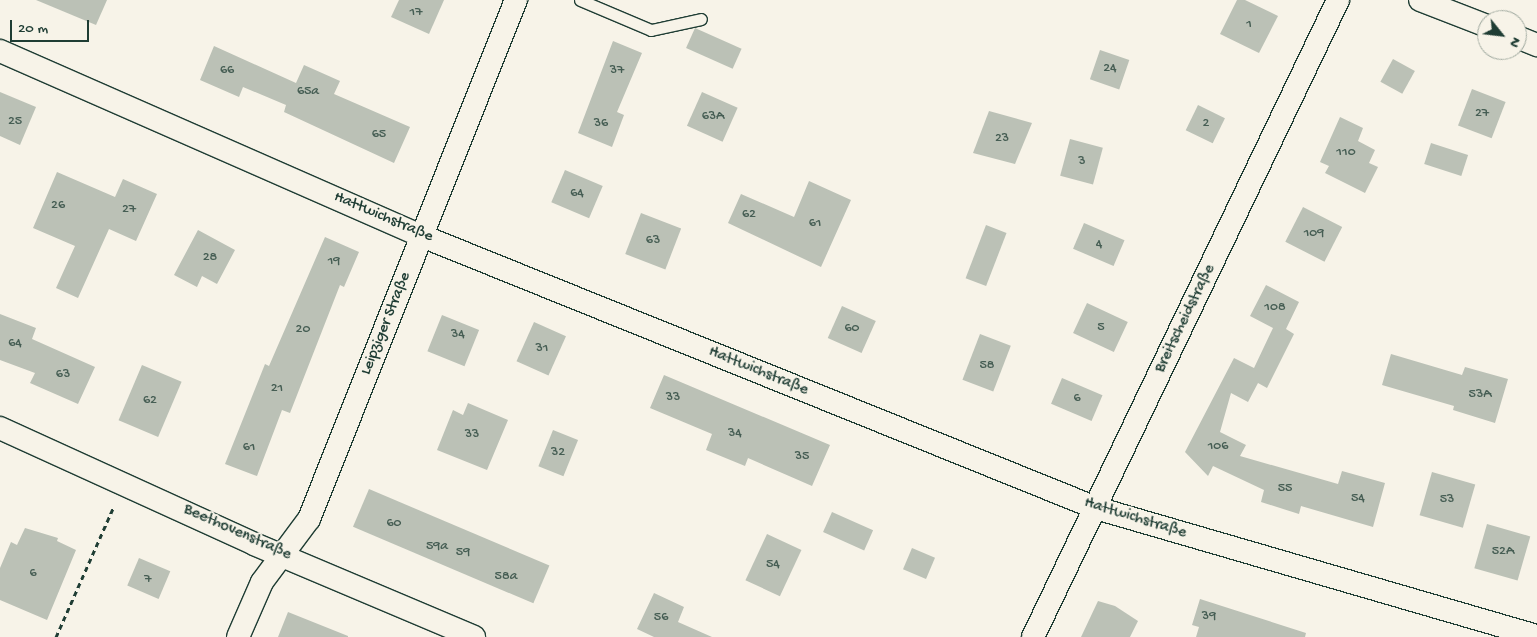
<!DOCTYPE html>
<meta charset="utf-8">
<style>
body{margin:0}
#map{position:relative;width:1537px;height:637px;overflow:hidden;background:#f7f3e8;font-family:"Gochi Hand",sans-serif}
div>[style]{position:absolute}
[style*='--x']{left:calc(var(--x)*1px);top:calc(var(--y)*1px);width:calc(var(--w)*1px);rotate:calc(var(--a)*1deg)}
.building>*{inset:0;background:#bbc1b6;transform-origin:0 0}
.path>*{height:3px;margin-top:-1.5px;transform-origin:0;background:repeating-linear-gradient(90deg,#1f3d34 0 5px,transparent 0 9px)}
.roads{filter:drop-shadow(1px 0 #1f3d34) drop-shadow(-1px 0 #1f3d34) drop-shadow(0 1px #1f3d34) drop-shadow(0 -1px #1f3d34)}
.lane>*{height:11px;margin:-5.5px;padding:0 5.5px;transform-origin:5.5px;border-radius:5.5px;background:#f7f3e8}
.street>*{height:22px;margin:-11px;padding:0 11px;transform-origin:11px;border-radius:11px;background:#f7f3e8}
span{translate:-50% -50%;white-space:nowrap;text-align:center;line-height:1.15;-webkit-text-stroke:4px #f7f3e8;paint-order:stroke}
.number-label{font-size:14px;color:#465e54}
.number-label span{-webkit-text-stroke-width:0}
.street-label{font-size:16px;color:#1f3d34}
.north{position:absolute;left:1477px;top:10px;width:50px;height:50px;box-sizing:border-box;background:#f7f3e8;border:1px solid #a1aaa0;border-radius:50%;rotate:119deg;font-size:14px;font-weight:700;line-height:20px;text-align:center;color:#1f3d34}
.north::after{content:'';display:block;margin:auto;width:18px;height:22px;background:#1f3d34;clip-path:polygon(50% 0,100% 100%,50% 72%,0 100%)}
.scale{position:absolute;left:10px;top:20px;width:79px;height:22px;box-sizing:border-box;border:2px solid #1f3d34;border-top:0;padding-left:6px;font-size:15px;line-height:18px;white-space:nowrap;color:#1f3d34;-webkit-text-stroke:4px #f7f3e8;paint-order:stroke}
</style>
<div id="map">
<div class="building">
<div style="clip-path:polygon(36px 0,107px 0,96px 25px)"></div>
<div style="clip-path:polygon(399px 0,444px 0,429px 34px,391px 17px)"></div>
<div style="clip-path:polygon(1237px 0,1245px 0,1278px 16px,1259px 53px,1220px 34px)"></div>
<div style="left:695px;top:28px;width:51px;height:22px;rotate:24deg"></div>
<div style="clip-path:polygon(613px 41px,642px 53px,617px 112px,624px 115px,612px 147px,578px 133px)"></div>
<div style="clip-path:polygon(214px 46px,296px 83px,304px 65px,340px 81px,334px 94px,410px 127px,394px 163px,284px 112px,286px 105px,243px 87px,239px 97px,200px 80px)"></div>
<div style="left:1100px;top:50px;width:31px;height:31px;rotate:19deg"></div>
<div style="left:1393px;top:59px;width:25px;height:26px;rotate:29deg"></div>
<div style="left:1472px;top:89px;width:36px;height:39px;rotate:21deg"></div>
<div style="clip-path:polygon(0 92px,36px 107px,20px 145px,0 136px)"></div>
<div style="left:702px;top:92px;width:39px;height:37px;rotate:24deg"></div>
<div style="left:1198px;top:105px;width:30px;height:28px;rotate:26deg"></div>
<div style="clip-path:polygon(989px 111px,1032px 123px,1015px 164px,973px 153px)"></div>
<div style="clip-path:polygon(1340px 117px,1363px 128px,1358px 141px,1375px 150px,1369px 163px,1378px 167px,1365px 193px,1325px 173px,1329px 166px,1320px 162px)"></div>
<div style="left:1070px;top:139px;width:34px;height:38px;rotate:15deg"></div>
<div style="left:1431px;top:143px;width:39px;height:22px;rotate:18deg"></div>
<div style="left:565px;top:170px;width:41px;height:35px;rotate:23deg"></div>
<div style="clip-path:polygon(57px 172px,115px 197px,123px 179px,157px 194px,136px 241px,109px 229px,78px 298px,56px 288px,75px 246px,33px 228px)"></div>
<div style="clip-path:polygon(809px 181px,851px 200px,821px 267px,728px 223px,741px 194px,794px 217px)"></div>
<div style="left:1303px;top:207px;width:44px;height:39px;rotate:27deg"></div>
<div style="left:641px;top:213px;width:43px;height:44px;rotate:21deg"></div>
<div style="left:1084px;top:223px;width:44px;height:28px;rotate:23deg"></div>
<div style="left:986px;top:225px;width:22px;height:57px;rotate:21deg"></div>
<div style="clip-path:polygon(198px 230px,235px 250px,217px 284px,202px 276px,197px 287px,174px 275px)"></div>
<div style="clip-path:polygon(325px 237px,359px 252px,344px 287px,340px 285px,290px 413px,282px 410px,257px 476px,225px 464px,265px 364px,269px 366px)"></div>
<div style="clip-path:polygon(1266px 285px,1299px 302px,1286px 329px,1294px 334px,1267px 388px,1258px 383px,1248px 402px,1231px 393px,1220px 432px,1246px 445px,1240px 456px,1338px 484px,1342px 471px,1385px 483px,1373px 527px,1301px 506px,1299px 514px,1261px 502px,1264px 490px,1213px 466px,1208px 476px,1185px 452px,1234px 358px,1254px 368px,1273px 328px,1250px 316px)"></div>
<div style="left:1087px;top:303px;width:45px;height:33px;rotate:25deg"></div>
<div style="left:842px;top:306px;width:37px;height:35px;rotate:24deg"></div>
<div style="clip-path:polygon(0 314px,36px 328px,32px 339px,95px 367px,78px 404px,30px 383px,35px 373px,0 360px)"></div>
<div style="left:442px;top:315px;width:40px;height:39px;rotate:22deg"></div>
<div style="left:534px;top:322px;width:35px;height:43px;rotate:24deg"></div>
<div style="left:980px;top:334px;width:33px;height:49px;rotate:21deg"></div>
<div style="clip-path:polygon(1391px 354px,1462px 375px,1465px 367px,1508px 379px,1495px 423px,1453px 410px,1454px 406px,1382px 385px)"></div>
<div style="left:142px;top:365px;width:43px;height:60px;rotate:23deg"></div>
<div style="clip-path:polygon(664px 375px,830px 445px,812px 486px,748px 458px,745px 466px,706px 450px,712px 434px,650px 408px)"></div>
<div style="left:1062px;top:378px;width:44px;height:28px;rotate:23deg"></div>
<div style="clip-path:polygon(468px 403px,508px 420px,487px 470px,437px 450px,453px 410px,463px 415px)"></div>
<div style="left:553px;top:430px;width:27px;height:39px;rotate:22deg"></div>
<div style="left:1432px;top:472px;width:45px;height:45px;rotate:16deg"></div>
<div style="left:369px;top:489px;width:196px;height:41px;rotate:23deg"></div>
<div style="left:832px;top:512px;width:45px;height:22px;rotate:24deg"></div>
<div style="left:1487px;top:524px;width:45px;height:46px;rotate:16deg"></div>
<div style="clip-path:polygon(25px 528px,58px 538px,57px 541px,76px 550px,47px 620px,0 600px,0 568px,11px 542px,17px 545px)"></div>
<div style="left:767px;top:534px;width:38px;height:51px;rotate:25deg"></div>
<div style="left:912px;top:548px;width:25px;height:23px;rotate:23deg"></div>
<div style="left:139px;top:558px;width:34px;height:30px;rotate:23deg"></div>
<div style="clip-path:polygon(654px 593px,684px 607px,678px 622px,712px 637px,654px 637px,637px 629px)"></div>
<div style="clip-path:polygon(1200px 599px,1306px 633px,1305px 637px,1196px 637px,1199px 627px,1192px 625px)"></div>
<div style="clip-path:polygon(1098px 601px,1115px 606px,1138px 621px,1130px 637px,1081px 637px)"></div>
<div style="clip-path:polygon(288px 612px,348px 636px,348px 637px,278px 637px)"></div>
</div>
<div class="path">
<div style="--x:56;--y:637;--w:143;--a:-66.1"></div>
</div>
<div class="roads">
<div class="lane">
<div style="--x:580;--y:0;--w:77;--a:22.9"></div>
<div style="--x:651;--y:30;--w:51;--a:-12.4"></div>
</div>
<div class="street">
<div style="--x:1420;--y:0;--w:72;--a:21.2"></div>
<div style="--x:1517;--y:37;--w:22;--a:22"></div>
<div style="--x:0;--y:51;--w:461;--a:23.7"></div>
<div style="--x:422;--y:236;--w:727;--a:21.98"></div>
<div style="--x:1096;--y:508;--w:459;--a:16.2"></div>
<div style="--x:0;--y:428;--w:279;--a:24.5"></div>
<div style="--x:254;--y:544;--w:239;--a:22.9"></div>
<div style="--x:238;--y:637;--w:60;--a:-66.4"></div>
<div style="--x:262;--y:582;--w:79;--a:-53.3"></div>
<div style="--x:309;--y:519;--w:559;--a:-68.26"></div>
<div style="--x:1033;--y:637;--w:706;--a:-64.41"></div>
</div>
</div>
<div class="number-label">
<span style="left:416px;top:13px">17</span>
<span style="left:1249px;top:25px">1</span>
<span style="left:1110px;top:69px">24</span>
<span style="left:227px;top:71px">66</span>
<span style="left:617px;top:71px">37</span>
<span style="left:308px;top:92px">65a</span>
<span style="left:1482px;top:114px">27</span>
<span style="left:713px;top:117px">63A</span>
<span style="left:15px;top:122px">25</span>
<span style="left:601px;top:124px">36</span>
<span style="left:1206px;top:124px">2</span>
<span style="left:379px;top:135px">65</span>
<span style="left:1002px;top:139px">23</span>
<span style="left:1346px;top:153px">110</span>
<span style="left:1082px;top:162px">3</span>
<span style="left:577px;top:194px">64</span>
<span style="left:58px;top:206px">26</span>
<span style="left:129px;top:210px">27</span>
<span style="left:749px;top:215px">62</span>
<span style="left:815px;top:224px">61</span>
<span style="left:1314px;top:234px">109</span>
<span style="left:653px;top:241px">63</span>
<span style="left:1099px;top:245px">4</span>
<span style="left:210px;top:258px">28</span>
<span style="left:334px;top:262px">19</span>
<span style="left:1275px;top:308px">108</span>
<span style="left:1101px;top:328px">5</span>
<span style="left:852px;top:329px">60</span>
<span style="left:303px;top:330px">20</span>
<span style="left:458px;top:335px">34</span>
<span style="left:15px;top:344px">64</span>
<span style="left:542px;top:349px">31</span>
<span style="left:987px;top:366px">58</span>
<span style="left:63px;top:375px">63</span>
<span style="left:277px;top:389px">21</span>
<span style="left:1480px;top:395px">53A</span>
<span style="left:673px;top:398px">33</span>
<span style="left:1077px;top:399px">6</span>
<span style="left:150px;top:401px">62</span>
<span style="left:735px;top:434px">34</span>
<span style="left:472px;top:435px">33</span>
<span style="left:1218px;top:447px">106</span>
<span style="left:249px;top:448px">61</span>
<span style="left:558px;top:453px">32</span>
<span style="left:802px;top:457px">35</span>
<span style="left:1285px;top:489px">55</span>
<span style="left:1358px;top:499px">54</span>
<span style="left:1447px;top:500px">53</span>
<span style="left:394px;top:524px">60</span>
<span style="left:437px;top:547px">59a</span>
<span style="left:1503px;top:552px">52A</span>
<span style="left:463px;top:553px">59</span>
<span style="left:773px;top:565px">54</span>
<span style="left:33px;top:574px">6</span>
<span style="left:506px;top:577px">58a</span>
<span style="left:148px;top:580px">7</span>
<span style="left:1209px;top:617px">39</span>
<span style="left:661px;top:618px">56</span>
</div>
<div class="street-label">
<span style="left:383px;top:218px;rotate:23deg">Hattwichstraße</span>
<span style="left:1186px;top:319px;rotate:-64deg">Breitscheidstraße</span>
<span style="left:387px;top:324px;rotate:-68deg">Leipziger Straße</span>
<span style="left:758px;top:372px;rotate:22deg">Hattwichstraße</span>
<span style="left:1135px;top:519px;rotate:17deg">Hattwichstraße</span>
<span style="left:237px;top:533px;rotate:24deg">Beethovenstraße</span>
</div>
<div class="north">N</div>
<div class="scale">20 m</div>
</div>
